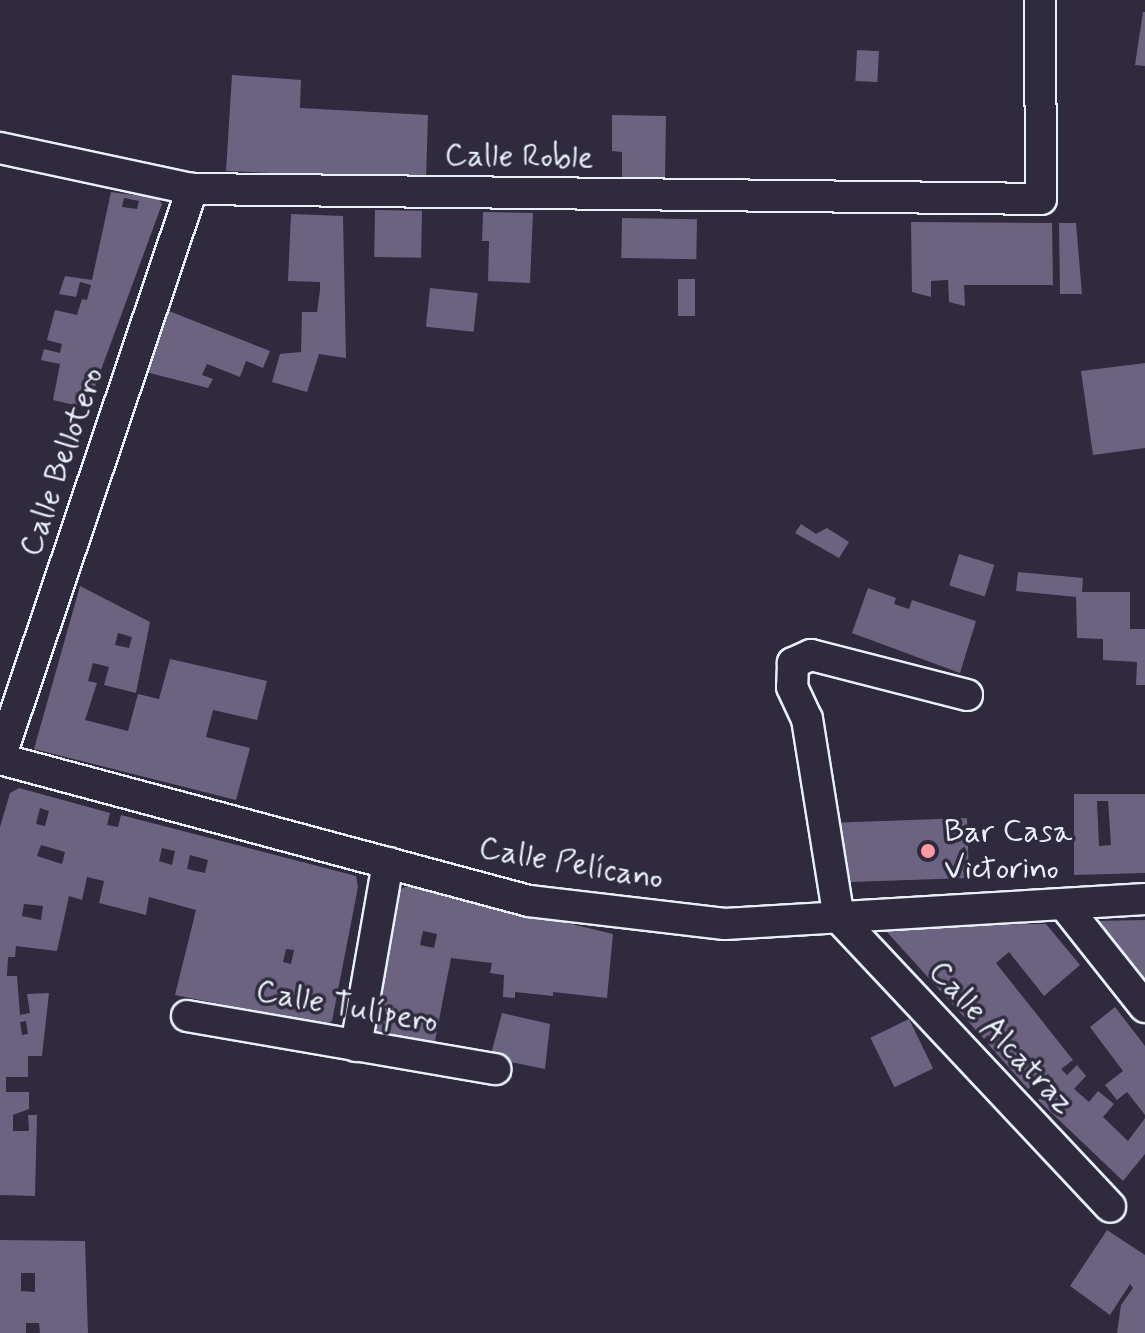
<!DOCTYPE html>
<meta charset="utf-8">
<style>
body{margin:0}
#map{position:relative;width:1145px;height:1333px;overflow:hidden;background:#2f2a3d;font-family:Mynerve,sans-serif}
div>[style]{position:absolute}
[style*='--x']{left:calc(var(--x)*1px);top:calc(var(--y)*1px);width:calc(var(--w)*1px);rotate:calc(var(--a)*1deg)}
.building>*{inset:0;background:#6c6381;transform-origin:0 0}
.roads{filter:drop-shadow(2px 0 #e8f1f8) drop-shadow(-2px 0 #e8f1f8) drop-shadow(0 2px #e8f1f8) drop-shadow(0 -2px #e8f1f8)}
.minor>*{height:30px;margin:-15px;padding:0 15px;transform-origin:15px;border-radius:15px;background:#2f2a3d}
.dots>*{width:22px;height:22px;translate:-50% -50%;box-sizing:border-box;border:4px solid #2f2a3d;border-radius:50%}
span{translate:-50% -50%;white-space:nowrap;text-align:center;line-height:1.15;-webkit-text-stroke:7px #2f2a3d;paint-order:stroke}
.street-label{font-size:32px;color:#e8f1f8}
.poi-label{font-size:32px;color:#e8f1f8}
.left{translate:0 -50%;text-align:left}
</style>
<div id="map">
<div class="building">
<div style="clip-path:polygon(1143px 12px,1145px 12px,1145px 66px,1135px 65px)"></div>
<div style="left:857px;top:50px;width:22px;height:31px;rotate:3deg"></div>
<div style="clip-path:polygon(232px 75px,301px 80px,300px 108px,428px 115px,426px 180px,226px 171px)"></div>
<div style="clip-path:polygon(612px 115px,666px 116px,665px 179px,622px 179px,622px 152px,612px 151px)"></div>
<div style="clip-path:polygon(evenodd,111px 192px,158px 198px,162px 204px,87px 408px,53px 400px,60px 364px,41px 360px,44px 349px,60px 353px,62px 344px,47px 340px,55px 310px,77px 315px,82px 299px,87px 300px,91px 285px,80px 282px,76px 297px,59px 294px,65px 276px,92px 280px,111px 192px,124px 198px,139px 201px,137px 209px,122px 207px,124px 198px)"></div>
<div style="left:375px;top:210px;width:47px;height:47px;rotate:1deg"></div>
<div style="clip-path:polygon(483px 212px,533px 213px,530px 283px,488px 281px,489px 241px,482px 241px)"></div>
<div style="clip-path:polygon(291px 214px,343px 216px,346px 358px,319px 354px,307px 392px,272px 382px,280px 354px,301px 352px,302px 312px,317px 312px,320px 290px,320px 282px,288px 281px)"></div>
<div style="left:622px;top:218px;width:75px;height:40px;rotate:1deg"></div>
<div style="clip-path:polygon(911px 222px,1052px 223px,1053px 285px,964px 285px,965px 306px,949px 302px,948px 280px,931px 281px,931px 297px,912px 292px)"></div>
<div style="clip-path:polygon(1059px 223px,1076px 223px,1082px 294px,1060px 294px)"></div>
<div style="left:678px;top:279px;width:17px;height:37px"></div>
<div style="left:430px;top:288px;width:48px;height:39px;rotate:6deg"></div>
<div style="clip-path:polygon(169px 311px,270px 351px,263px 368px,246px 361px,240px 377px,207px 364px,202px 375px,213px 379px,208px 388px,146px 372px)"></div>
<div style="clip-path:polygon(1145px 363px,1145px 448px,1093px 455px,1081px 371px)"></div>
<div style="clip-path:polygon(801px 524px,816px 534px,827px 528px,849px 542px,839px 558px,795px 533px)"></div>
<div style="left:959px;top:554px;width:37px;height:33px;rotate:17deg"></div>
<div style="clip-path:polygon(1018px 572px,1083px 578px,1082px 592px,1130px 592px,1130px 629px,1145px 629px,1145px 685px,1136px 685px,1137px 662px,1103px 660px,1103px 639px,1077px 638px,1076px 597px,1016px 591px)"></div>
<div style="clip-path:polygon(evenodd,80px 586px,150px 622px,136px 693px,104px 685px,109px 667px,93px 663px,88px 681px,97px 683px,85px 720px,128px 731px,138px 694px,159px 699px,170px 659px,267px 681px,257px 720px,213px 710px,206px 737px,250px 748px,236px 800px,34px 749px,80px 586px,118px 633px,132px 637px,129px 648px,115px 645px,118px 633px)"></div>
<div style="clip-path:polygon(868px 588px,896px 598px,894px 604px,909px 609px,912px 600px,976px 621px,960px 673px,852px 633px)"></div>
<div style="clip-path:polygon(evenodd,19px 788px,110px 813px,107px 825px,118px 827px,121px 815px,356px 876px,358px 887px,332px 1021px,325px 1025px,175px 995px,196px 910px,149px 897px,146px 915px,99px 903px,104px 881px,87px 877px,82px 900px,69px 896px,57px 951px,16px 946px,15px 957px,8px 957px,7px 976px,17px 976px,20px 1015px,30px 1013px,27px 994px,49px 993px,42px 1056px,28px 1056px,28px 1077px,6px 1077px,6px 1092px,29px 1092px,29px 1109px,13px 1115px,13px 1131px,29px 1131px,28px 1115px,37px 1115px,35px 1196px,0 1195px,0 827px,10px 793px,19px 788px,40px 808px,49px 811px,45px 826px,36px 824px,40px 808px,19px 788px,41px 845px,65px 852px,62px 864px,37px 856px,41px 845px,19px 788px,162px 848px,175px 851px,172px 865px,159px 861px,162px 848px,19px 788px,190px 855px,208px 860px,205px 873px,187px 869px,190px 855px,19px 788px,24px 904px,43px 906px,41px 920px,22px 916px,24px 904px,19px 788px,286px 949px,294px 950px,291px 964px,283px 962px,286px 949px,19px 788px,26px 1021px,28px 1034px,22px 1035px,20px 1022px,26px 1021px)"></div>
<div style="clip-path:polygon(evenodd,1074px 794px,1145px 794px,1145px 873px,1074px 875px,1074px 794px,1097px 801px,1108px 801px,1111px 845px,1099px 846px,1097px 801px)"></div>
<div style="left:967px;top:818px;width:60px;height:133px;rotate:88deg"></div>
<div style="clip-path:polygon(evenodd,409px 885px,613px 934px,607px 998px,553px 992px,553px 996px,515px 992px,515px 998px,503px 997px,504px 975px,490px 973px,492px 963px,451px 958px,434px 1046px,373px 1032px,397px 891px,409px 885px,423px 931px,437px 934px,434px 948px,420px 945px,423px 931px)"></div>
<div style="clip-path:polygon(1145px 920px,1145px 987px,1095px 926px,1097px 921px)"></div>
<div style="clip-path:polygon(1046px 924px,1080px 965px,1044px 996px,1009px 952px,996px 963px,1073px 1060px,1061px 1069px,1067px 1075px,1077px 1065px,1086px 1076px,1074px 1089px,1089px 1102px,1098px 1091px,1114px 1104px,1103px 1117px,1128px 1141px,1145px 1118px,1145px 1154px,1123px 1181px,1038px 1100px,1056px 1084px,1048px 1074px,1028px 1089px,988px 1044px,992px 1039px,988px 1035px,984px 1039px,886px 931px,892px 925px)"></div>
<div style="clip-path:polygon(1115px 1007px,1145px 1046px,1145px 1115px,1127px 1092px,1117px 1100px,1105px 1085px,1123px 1071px,1090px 1027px)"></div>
<div style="clip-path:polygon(502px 1013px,550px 1024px,545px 1069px,490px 1058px)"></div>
<div style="left:909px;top:1019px;width:55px;height:43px;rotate:64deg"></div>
<div style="clip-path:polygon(1107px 1230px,1145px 1255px,1145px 1333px,1117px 1333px,1121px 1305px,1133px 1288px,1130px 1284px,1110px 1315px,1070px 1286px)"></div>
<div style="clip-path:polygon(evenodd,0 1240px,85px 1241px,88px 1333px,40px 1333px,39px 1323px,26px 1323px,26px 1333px,0 1333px,0 1240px,21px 1273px,35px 1273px,35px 1292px,21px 1291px,21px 1273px)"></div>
</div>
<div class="roads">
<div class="minor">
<div style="--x:0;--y:148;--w:196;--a:12.1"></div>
<div style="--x:192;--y:189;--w:849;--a:0.67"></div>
<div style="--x:1041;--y:199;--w:199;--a:-90.3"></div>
<div style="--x:967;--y:695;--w:161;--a:-165.6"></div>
<div style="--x:811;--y:655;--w:20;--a:156"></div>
<div style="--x:793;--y:663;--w:24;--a:92"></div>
<div style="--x:792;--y:687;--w:35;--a:65"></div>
<div style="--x:807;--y:719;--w:202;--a:80.9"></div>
<div style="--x:839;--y:918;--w:396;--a:46.8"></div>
<div style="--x:0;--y:758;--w:601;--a:-71.35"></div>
<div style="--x:0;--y:759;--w:548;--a:15.03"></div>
<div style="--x:529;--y:901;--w:197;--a:6.7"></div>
<div style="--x:725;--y:924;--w:421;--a:-3.4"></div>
<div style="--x:1065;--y:906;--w:129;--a:51.6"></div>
<div style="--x:187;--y:1016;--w:313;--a:9.8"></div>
<div style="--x:356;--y:1046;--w:186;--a:-80.1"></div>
</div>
</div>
<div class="dots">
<div style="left:928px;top:851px;background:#ff9aa2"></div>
</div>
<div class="street-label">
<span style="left:519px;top:157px;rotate:1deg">Calle Roble</span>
<span style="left:62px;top:462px;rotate:-71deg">Calle Bellotero</span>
<span style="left:571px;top:864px;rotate:10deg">Calle Pelícano</span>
<span style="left:347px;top:1007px;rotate:10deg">Calle Tulípero</span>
<span style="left:1001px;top:1038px;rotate:47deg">Calle Alcatraz</span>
</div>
<div class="poi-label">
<span class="left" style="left:944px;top:851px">Bar Casa<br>Victorino</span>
</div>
</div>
